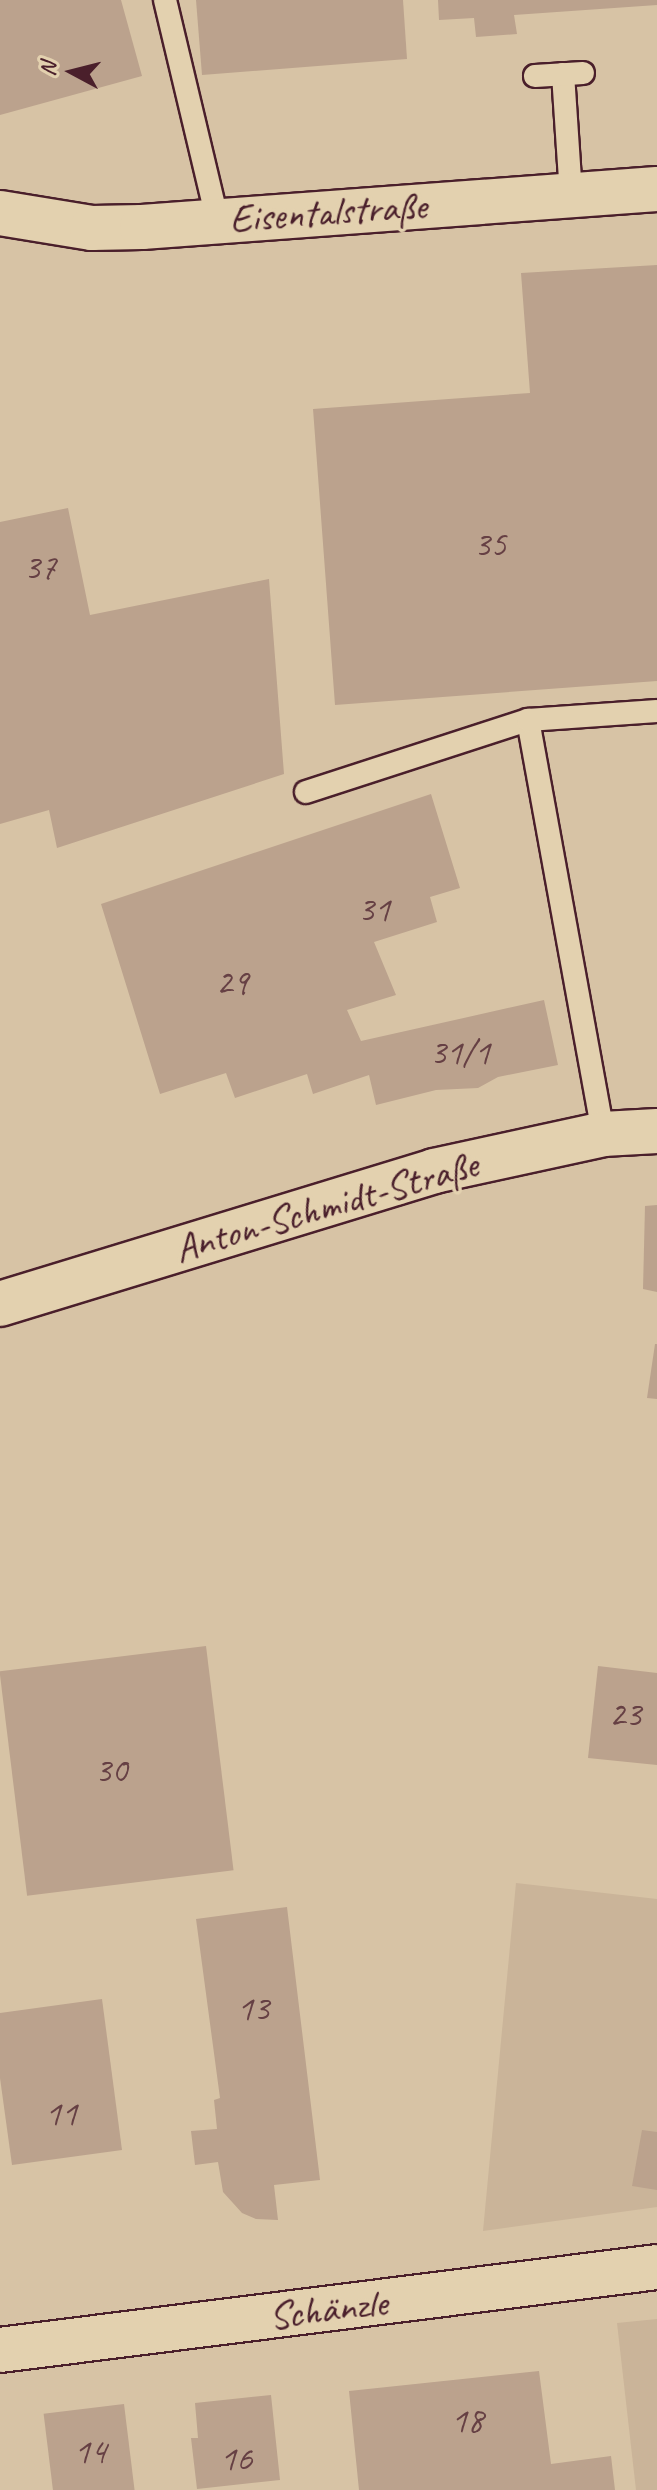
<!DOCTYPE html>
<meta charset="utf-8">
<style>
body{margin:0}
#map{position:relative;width:657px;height:2490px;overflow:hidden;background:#e3d1af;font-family:Caveat,sans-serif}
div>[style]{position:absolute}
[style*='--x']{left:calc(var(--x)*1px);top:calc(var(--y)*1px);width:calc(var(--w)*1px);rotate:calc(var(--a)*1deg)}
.built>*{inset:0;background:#d7c3a5;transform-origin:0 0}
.green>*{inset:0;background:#cab499}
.building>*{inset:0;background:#bba28d;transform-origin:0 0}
.roads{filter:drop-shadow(2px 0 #4a1f2b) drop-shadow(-2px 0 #4a1f2b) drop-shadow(0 2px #4a1f2b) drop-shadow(0 -2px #4a1f2b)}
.service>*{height:22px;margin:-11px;padding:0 11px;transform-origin:11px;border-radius:11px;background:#e3d1af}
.minor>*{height:44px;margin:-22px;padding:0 22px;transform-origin:22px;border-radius:22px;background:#e3d1af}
span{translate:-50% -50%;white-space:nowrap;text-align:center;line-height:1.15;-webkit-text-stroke:7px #e3d1af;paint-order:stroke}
.number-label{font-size:36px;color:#664044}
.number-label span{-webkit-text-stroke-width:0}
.street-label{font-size:40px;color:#4a1f2b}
.north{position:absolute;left:32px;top:32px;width:80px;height:80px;-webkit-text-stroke:6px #e3d1af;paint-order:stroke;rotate:277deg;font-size:22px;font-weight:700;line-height:32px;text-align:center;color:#4a1f2b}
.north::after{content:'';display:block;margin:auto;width:28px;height:36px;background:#4a1f2b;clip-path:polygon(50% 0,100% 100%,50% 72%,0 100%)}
</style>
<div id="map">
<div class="built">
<div style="left:0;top:0;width:657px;height:2490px"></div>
</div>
<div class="green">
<div style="clip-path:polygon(516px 1883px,657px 1899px,657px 2207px,483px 2231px)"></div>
<div style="clip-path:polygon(657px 2319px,657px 2490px,636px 2490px,617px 2323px)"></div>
</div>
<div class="building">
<div style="clip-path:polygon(0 0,121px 0,142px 76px,0 115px)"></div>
<div style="clip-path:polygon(196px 0,403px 0,407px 59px,202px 75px)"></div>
<div style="clip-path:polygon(438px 0,657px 0,657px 5px,514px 15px,517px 34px,476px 37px,474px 18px,439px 20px)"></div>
<div style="clip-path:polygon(657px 265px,657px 681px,335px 705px,313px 409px,530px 393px,521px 273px)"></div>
<div style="clip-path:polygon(68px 508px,90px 615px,269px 579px,284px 774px,57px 848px,49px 810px,0 824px,0 522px)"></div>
<div style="clip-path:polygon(431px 794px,460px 888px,430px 897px,437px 922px,374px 942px,396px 995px,347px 1010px,361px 1041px,544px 1000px,558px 1065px,498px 1077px,478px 1088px,436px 1090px,376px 1105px,369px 1075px,313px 1094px,307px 1074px,235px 1098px,226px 1073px,160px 1094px,101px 904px)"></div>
<div style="clip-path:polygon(657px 1205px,657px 1292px,643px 1289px,645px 1206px)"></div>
<div style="clip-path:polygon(655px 1344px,657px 1344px,657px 1399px,647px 1398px)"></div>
<div style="left:206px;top:1646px;width:226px;height:208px;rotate:83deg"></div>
<div style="clip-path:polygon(598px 1666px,657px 1673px,657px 1765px,588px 1758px)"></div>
<div style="clip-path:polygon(287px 1907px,320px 2180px,274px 2185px,278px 2220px,256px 2219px,242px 2213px,223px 2192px,218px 2162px,195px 2165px,191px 2131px,217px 2129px,214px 2100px,220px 2098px,196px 1919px)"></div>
<div style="clip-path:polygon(102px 1999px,122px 2150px,12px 2165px,0 2078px,0 2013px)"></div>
<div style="clip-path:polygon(642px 2130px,657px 2132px,657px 2190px,632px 2186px)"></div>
<div style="clip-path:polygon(539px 2371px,551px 2464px,611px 2456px,615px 2490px,359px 2490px,349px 2391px)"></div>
<div style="clip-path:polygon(271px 2395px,280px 2480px,197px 2489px,191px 2438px,198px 2438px,195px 2403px)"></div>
<div style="left:124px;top:2404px;width:87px;height:81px;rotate:83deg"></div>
</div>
<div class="roads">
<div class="service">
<div style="--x:165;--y:0;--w:225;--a:76.6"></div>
<div style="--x:563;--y:74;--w:122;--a:86.2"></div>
<div style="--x:535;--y:76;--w:48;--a:-3.6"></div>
<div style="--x:528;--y:720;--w:421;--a:79.7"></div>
<div style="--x:306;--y:792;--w:233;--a:-18"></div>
<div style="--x:528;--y:720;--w:129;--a:-4"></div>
</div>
<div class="minor">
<div style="--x:0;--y:213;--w:93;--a:9.3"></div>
<div style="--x:92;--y:228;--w:50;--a:-1.1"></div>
<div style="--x:142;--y:227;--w:516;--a:-4.22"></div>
<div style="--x:0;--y:1304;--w:454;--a:-17"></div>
<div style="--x:434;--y:1171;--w:173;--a:-12.3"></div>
<div style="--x:603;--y:1134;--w:54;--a:-3.2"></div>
<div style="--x:0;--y:2350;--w:662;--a:-7.2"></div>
</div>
</div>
<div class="number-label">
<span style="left:490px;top:545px">35</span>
<span style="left:40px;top:568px">37</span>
<span style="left:374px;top:910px">31</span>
<span style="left:232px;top:983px">29</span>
<span style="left:460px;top:1053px">31/1</span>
<span style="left:625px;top:1715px">23</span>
<span style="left:111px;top:1771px">30</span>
<span style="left:253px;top:2009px">13</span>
<span style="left:61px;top:2114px">11</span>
<span style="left:467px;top:2421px">18</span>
<span style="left:90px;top:2452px">14</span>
<span style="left:236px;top:2459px">16</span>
</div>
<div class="street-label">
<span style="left:328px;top:212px;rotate:-4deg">Eisentalstraße</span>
<span style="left:326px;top:1206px;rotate:-16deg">Anton-Schmidt-Straße</span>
<span style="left:328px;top:2309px;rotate:-7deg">Schänzle</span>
</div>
<div class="north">N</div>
</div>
